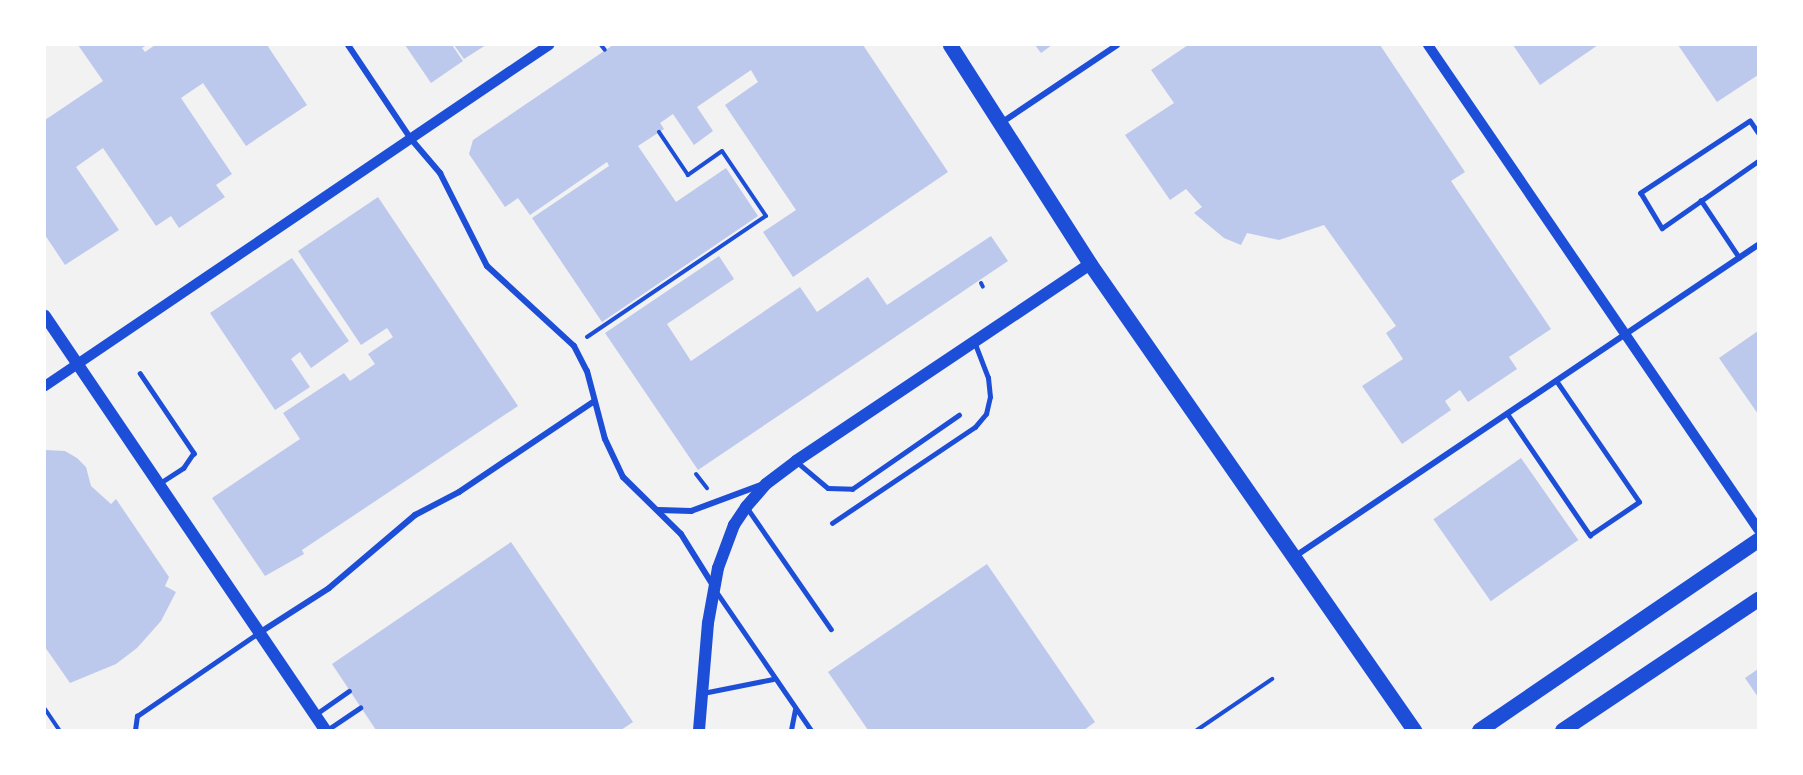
<!DOCTYPE html>
<style>
body{margin:0}
#map{position:relative;width:1803px;height:775px;overflow:hidden;background:#f2f2f2;font-family:Georgia,serif}
div>[style]{position:absolute}
[style*='--x']{left:calc(var(--x)*1px);top:calc(var(--y)*1px);width:calc(var(--w)*1px);rotate:calc(var(--a)*1deg)}
.building>*{inset:0;background:#bdc9ec;transform-origin:0 0}
.path>*{height:4px;margin:-2px;padding:0 2px;transform-origin:2px;border-radius:2px;background:#1d4ed8}
.service>*{height:4.5px;margin:-2.25px;padding:0 2.25px;transform-origin:2.25px;border-radius:2.25px;background:#1d4ed8}
.minor>*{height:6px;margin:-3px;padding:0 3px;transform-origin:3px;border-radius:3px;background:#1d4ed8}
.tertiary>*{height:10px;margin:-5px;padding:0 5px;transform-origin:5px;border-radius:5px;background:#1d4ed8}
.secondary>*{height:12px;margin:-6px;padding:0 6px;transform-origin:6px;border-radius:6px;background:#1d4ed8}
.primary>*{height:15px;margin:-7.5px;padding:0 7.5px;transform-origin:7.5px;border-radius:7.5px;background:#1d4ed8}
span{translate:-50% -50%;white-space:nowrap;text-align:center;line-height:1.15;-webkit-text-stroke:6px #fff;paint-order:stroke}
.frame{position:absolute;inset:0;border:46px solid #fff;pointer-events:none}
</style>
<div id="map">
<div class="building">
<div style="clip-path:polygon(78px 45px,147px 45px,142px 48px,145px 52px,155px 45px,267px 45px,307px 105px,246px 146px,203px 83px,181px 98px,232px 174px,216px 185px,225px 197px,179px 228px,171px 216px,156px 226px,103px 148px,76px 167px,119px 230px,65px 265px,45px 235px,45px 120px,103px 81px)"></div>
<div style="clip-path:polygon(405px 45px,452px 45px,463px 61px,431px 83px)"></div>
<div style="clip-path:polygon(454px 45px,486px 45px,464px 59px)"></div>
<div style="clip-path:polygon(613px 45px,863px 45px,948px 172px,793px 277px,763px 232px,796px 210px,725px 105px,758px 82px,751px 70px,697px 107px,713px 131px,694px 145px,673px 114px,660px 123px,664px 129px,638px 146px,676px 202px,726px 168px,758px 216px,602px 322px,532px 218px,609px 166px,607px 162px,530px 215px,518px 198px,505px 207px,469px 154px,473px 140px)"></div>
<div style="clip-path:polygon(1035px 45px,1052px 45px,1041px 53px)"></div>
<div style="clip-path:polygon(1188px 45px,1380px 45px,1465px 172px,1451px 181px,1551px 329px,1509px 357px,1517px 369px,1468px 402px,1460px 390px,1445px 401px,1451px 410px,1402px 444px,1362px 386px,1403px 359px,1386px 333px,1396px 326px,1324px 225px,1279px 240px,1247px 233px,1241px 245px,1224px 238px,1194px 213px,1202px 207px,1186px 189px,1170px 200px,1125px 135px,1174px 103px,1151px 70px)"></div>
<div style="clip-path:polygon(1513px 45px,1598px 45px,1540px 85px)"></div>
<div style="clip-path:polygon(1678px 45px,1758px 45px,1758px 75px,1717px 102px)"></div>
<div style="clip-path:polygon(378px 197px,518px 406px,302px 550px,304px 554px,265px 576px,212px 498px,300px 439px,283px 413px,344px 373px,350px 381px,375px 364px,368px 354px,393px 337px,387px 328px,361px 345px,298px 251px)"></div>
<div style="clip-path:polygon(991px 236px,1008px 261px,698px 470px,605px 333px,719px 256px,734px 279px,667px 324px,691px 361px,800px 287px,817px 312px,868px 277px,887px 305px)"></div>
<div style="clip-path:polygon(292px 258px,349px 341px,311px 368px,300px 352px,291px 359px,310px 387px,275px 410px,210px 313px)"></div>
<div style="clip-path:polygon(1758px 331px,1758px 414px,1719px 358px)"></div>
<div style="clip-path:polygon(45px 450px,65px 451px,77px 458px,86px 467px,91px 486px,111px 504px,116px 499px,169px 577px,165px 586px,176px 592px,161px 621px,137px 648px,116px 664px,70px 683px,45px 647px)"></div>
<div style="left:1521px;top:458px;width:100px;height:107px;rotate:55deg"></div>
<div style="clip-path:polygon(511px 542px,633px 722px,621px 730px,376px 730px,332px 664px)"></div>
<div style="clip-path:polygon(987px 564px,1095px 722px,1084px 730px,868px 730px,828px 672px)"></div>
<div style="clip-path:polygon(1758px 669px,1758px 697px,1745px 678px)"></div>
</div>
<div class="path">
<div style="--x:601;--y:45;--w:6;--a:51"></div>
<div style="--x:981;--y:283;--w:4;--a:63"></div>
<div style="--x:587;--y:337;--w:216;--a:-34.1"></div>
<div style="--x:766;--y:216;--w:78;--a:-124.1"></div>
<div style="--x:722;--y:151;--w:42;--a:144.8"></div>
<div style="--x:688;--y:175;--w:52;--a:-124"></div>
<div style="--x:696;--y:474;--w:18;--a:52"></div>
<div style="--x:45;--y:709;--w:25;--a:56"></div>
<div style="--x:1197;--y:730;--w:91;--a:-34.2"></div>
</div>
<div class="service">
<div style="--x:1758;--y:133;--w:14;--a:-124"></div>
<div style="--x:1750;--y:121;--w:131;--a:146.6"></div>
<div style="--x:1641;--y:193;--w:41;--a:59"></div>
<div style="--x:1662;--y:228;--w:117;--a:-34.9"></div>
<div style="--x:1701;--y:200;--w:69;--a:56.3"></div>
<div style="--x:140;--y:373;--w:97;--a:56"></div>
<div style="--x:194;--y:453;--w:18;--a:124"></div>
<div style="--x:184;--y:468;--w:27;--a:147"></div>
<div style="--x:1507;--y:413;--w:148;--a:55.8"></div>
<div style="--x:1590;--y:535;--w:59;--a:-34"></div>
<div style="--x:1639;--y:502;--w:147;--a:-124.4"></div>
<div style="--x:797;--y:462;--w:40;--a:40"></div>
<div style="--x:828;--y:488;--w:24;--a:2"></div>
<div style="--x:852;--y:489;--w:130;--a:-34.7"></div>
<div style="--x:748;--y:509;--w:146;--a:55.3"></div>
<div style="--x:832;--y:523;--w:172;--a:-33.9"></div>
<div style="--x:975;--y:427;--w:17;--a:-50"></div>
<div style="--x:986;--y:414;--w:17;--a:-77"></div>
<div style="--x:990;--y:397;--w:19;--a:-96"></div>
<div style="--x:988;--y:378;--w:39;--a:-111"></div>
<div style="--x:716;--y:591;--w:168;--a:55.6"></div>
<div style="--x:703;--y:693;--w:71;--a:-11.3"></div>
<div style="--x:316;--y:714;--w:40;--a:-34.9"></div>
<div style="--x:135;--y:730;--w:14;--a:-82"></div>
<div style="--x:137;--y:716;--w:147;--a:-34.4"></div>
<div style="--x:327;--y:730;--w:40;--a:-34"></div>
<div style="--x:791;--y:730;--w:20;--a:-79"></div>
</div>
<div class="minor">
<div style="--x:348;--y:45;--w:113;--a:56.2"></div>
<div style="--x:411;--y:139;--w:45;--a:49.5"></div>
<div style="--x:440;--y:173;--w:104;--a:63.2"></div>
<div style="--x:487;--y:266;--w:118;--a:42.6"></div>
<div style="--x:574;--y:346;--w:28;--a:63"></div>
<div style="--x:587;--y:371;--w:70;--a:75.2"></div>
<div style="--x:605;--y:439;--w:42;--a:64.7"></div>
<div style="--x:623;--y:477;--w:81;--a:44.5"></div>
<div style="--x:681;--y:534;--w:62;--a:58.1"></div>
<div style="--x:1001;--y:123;--w:140;--a:-33.9"></div>
<div style="--x:659;--y:510;--w:32;--a:2"></div>
<div style="--x:691;--y:511;--w:75;--a:-20.4"></div>
<div style="--x:1294;--y:557;--w:559;--a:-33.92"></div>
<div style="--x:259;--y:633;--w:83;--a:-32.7"></div>
<div style="--x:329;--y:588;--w:113;--a:-40.3"></div>
<div style="--x:415;--y:515;--w:50;--a:-27.6"></div>
<div style="--x:459;--y:492;--w:161;--a:-33.9"></div>
</div>
<div class="tertiary">
<div style="--x:1428;--y:45;--w:586;--a:55.71"></div>
<div style="--x:45;--y:386;--w:609;--a:-34.08"></div>
</div>
<div class="secondary">
<div style="--x:45;--y:316;--w:500;--a:55.9"></div>
<div style="--x:699;--y:730;--w:107;--a:-85.2"></div>
<div style="--x:708;--y:623;--w:56;--a:-79.7"></div>
<div style="--x:718;--y:568;--w:46;--a:-69.6"></div>
<div style="--x:734;--y:525;--w:22;--a:-56"></div>
<div style="--x:746;--y:507;--w:30;--a:-49"></div>
<div style="--x:766;--y:484;--w:38;--a:-37"></div>
<div style="--x:796;--y:461;--w:354;--a:-33.8"></div>
</div>
<div class="primary">
<div style="--x:950;--y:45;--w:260;--a:57.4"></div>
<div style="--x:1090;--y:264;--w:568;--a:55.19"></div>
<div style="--x:1479;--y:730;--w:338;--a:-34.3"></div>
<div style="--x:1562;--y:730;--w:236;--a:-33.8"></div>
</div>
<div class="frame"></div>
</div>
